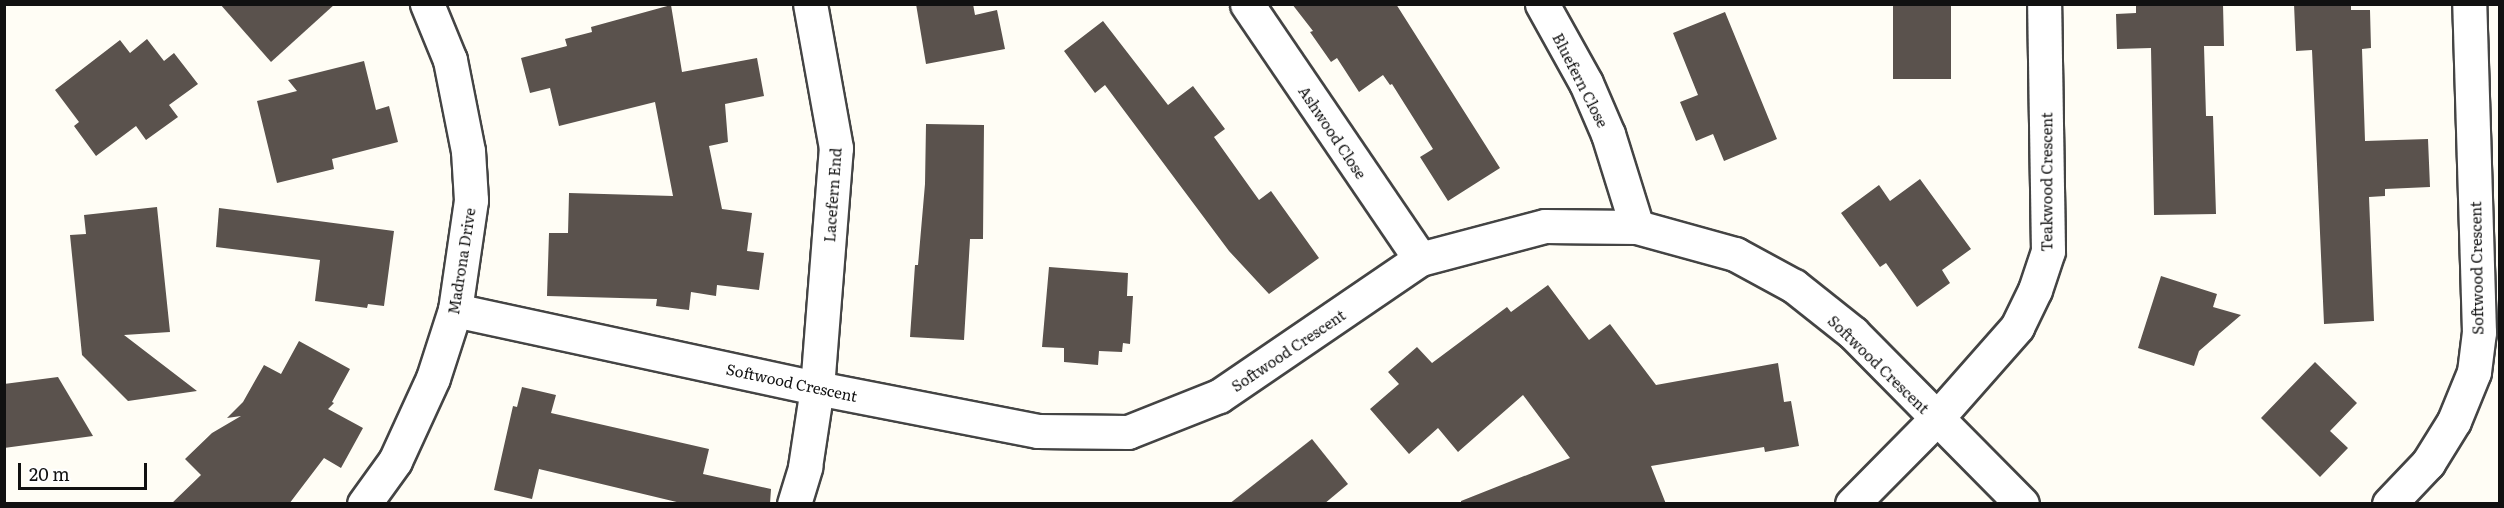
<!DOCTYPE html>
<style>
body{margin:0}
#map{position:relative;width:2504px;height:508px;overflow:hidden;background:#fffdf5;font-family:Literata,serif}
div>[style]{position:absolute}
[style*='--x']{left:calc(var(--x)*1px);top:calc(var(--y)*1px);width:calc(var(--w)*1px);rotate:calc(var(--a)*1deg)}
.building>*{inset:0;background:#5a524d;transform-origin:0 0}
.roads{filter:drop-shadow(2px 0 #444) drop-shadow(-2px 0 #444) drop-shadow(0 2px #444) drop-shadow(0 -2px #444)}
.minor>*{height:33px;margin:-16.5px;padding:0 16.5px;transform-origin:16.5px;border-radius:16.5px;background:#fff}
span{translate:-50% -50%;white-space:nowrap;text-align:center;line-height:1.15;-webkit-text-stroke:6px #fff;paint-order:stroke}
.street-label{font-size:15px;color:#111}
.frame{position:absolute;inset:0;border:6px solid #111;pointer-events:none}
.scale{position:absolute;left:18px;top:463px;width:129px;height:27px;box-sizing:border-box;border:3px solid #111;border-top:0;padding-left:8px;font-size:18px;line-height:21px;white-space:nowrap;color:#111;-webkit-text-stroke:4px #fff;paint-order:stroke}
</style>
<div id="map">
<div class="building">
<div style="clip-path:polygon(220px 4px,335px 4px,271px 62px)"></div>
<div style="clip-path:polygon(916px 4px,973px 4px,975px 15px,997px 10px,1005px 49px,926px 64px)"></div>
<div style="clip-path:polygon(1292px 4px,1396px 4px,1500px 168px,1448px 201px,1420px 157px,1433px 149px,1392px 84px,1390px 85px,1383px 75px,1359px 92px,1337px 58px,1331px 62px,1310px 32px,1313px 31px)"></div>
<div style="left:1893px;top:4px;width:58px;height:75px"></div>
<div style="clip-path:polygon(2136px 4px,2223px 4px,2224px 46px,2204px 46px,2206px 116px,2213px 116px,2216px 214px,2154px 215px,2151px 48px,2117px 49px,2116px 14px,2136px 13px)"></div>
<div style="clip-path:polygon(2294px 4px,2351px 4px,2351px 10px,2370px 10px,2371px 48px,2362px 49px,2365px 141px,2428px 139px,2430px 187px,2385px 189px,2385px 196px,2369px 197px,2374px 321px,2324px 324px,2312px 50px,2296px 51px)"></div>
<div style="clip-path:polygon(671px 5px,682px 72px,757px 58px,764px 96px,725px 104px,728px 142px,709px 146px,722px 209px,752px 213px,747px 251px,764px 253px,759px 290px,717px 285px,716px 296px,691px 292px,689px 310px,656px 306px,657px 299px,547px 296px,549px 233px,568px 233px,569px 193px,673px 196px,655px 102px,559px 126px,550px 88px,530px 93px,521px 58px,567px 46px,565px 39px,592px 32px,591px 27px)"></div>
<div style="clip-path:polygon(1725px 12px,1777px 139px,1724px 161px,1713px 134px,1696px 141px,1680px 102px,1698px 95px,1673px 33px)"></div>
<div style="clip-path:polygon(1103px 21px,1168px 105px,1193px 86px,1225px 129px,1214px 137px,1259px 200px,1271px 191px,1319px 258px,1269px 294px,1229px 251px,1105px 85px,1095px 93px,1064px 51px)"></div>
<div style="clip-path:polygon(147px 39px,164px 61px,174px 53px,198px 84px,169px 105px,178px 117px,146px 140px,136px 126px,96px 156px,74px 126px,79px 122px,55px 90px,120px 40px,130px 53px)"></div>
<div style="clip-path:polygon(364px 61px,376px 110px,389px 106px,398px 142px,332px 159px,334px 169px,277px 183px,257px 101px,297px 91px,288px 80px)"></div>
<div style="clip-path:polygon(926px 124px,984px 125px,983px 239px,970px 239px,964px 340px,910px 337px,915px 265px,918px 265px,925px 184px)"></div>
<div style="clip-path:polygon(1920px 179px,1971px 249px,1942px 270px,1950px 283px,1917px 307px,1886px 263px,1880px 267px,1841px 213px,1879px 185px,1890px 201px)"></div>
<div style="clip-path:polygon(157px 207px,170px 332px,124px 335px,197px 391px,128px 401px,82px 355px,70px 235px,86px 234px,84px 215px)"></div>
<div style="clip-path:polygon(219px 208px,394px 231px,384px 306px,368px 304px,367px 308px,315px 301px,320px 260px,216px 247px)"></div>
<div style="clip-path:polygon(1049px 267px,1128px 273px,1127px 296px,1133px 296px,1130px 344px,1123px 343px,1122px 352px,1099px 351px,1098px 365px,1064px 362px,1064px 348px,1042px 347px)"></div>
<div style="clip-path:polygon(2161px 276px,2217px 294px,2213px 307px,2241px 315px,2199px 351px,2194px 366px,2138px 348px)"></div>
<div style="clip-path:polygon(1548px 285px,1589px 340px,1610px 324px,1656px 385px,1778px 363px,1784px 402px,1791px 401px,1799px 446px,1765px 452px,1764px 447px,1651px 466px,1666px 504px,1461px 504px,1461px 501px,1570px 458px,1523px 395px,1458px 452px,1438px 428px,1409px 454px,1370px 409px,1399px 384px,1388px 372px,1417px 347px,1432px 363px,1507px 307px,1511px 312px)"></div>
<div style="clip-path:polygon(299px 341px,350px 369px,332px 402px,334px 403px,328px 409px,363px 428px,341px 468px,324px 458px,289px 504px,171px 504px,201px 475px,185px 459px,212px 433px,241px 416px,227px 418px,243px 402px,264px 365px,281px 374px)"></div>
<div style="clip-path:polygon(2315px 362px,2357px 403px,2330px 431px,2348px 448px,2320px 477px,2261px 418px)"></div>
<div style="clip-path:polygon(58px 377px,93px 436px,4px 448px,4px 384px)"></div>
<div style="clip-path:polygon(522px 387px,556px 395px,551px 413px,709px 449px,703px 474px,771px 489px,770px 504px,685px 504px,539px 469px,532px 499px,494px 490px,513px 406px,517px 407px)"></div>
<div style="clip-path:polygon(1312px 439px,1348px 484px,1324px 504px,1229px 504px)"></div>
</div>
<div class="roads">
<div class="minor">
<div style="--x:1247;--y:4;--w:308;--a:55.8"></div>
<div style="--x:1542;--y:4;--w:90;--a:60.9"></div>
<div style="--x:1586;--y:83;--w:56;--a:66.7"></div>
<div style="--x:1608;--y:134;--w:97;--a:72.7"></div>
<div style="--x:455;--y:310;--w:370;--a:12.2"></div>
<div style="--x:817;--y:388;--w:225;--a:11"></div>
<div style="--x:1038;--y:431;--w:90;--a:0.6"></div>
<div style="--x:1128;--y:432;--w:98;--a:-21.6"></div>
<div style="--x:1219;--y:396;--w:243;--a:-34.3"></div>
<div style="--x:1420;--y:259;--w:129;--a:-14.8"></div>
<div style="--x:1545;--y:226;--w:92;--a:0.6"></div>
<div style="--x:1637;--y:227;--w:102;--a:15.4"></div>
<div style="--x:1735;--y:254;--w:67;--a:28.5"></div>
<div style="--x:1794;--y:286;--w:75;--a:38.5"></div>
<div style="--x:1853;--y:333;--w:240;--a:45.3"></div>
<div style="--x:364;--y:504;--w:53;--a:-54.2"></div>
<div style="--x:395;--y:461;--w:91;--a:-65.4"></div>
<div style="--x:433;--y:378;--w:71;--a:-72.1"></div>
<div style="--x:455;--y:310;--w:111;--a:-81.7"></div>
<div style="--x:471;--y:200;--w:49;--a:-93.5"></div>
<div style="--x:468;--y:151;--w:93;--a:-101.2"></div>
<div style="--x:450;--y:60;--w:61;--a:-112.3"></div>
<div style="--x:794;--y:504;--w:39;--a:-73"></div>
<div style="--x:805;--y:467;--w:80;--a:-81.4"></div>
<div style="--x:817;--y:388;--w:241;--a:-85.5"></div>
<div style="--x:836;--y:148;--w:146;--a:-100.2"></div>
<div style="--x:1852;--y:504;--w:120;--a:-45.3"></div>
<div style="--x:1936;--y:419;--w:123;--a:-48.6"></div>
<div style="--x:2017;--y:327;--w:41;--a:-64.1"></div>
<div style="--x:2035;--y:290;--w:41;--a:-71.6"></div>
<div style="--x:2048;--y:251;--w:247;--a:-90.9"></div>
<div style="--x:2389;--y:504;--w:57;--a:-46.4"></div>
<div style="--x:2428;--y:463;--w:49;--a:-58.2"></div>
<div style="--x:2454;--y:421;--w:53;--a:-67.8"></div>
<div style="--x:2474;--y:372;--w:40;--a:-82.9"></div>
<div style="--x:2479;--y:332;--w:328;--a:-91.7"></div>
</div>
</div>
<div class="street-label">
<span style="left:1581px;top:80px;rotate:63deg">Bluefern Close</span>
<span style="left:1333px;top:132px;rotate:56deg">Ashwood Close</span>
<span style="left:2046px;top:182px;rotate:-90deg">Teakwood Crescent</span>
<span style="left:832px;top:195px;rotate:-86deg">Lacefern End</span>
<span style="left:461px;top:261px;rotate:-81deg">Madrona Drive</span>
<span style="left:2476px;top:268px;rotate:-91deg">Softwood Crescent</span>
<span style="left:1288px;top:350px;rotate:-34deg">Softwood Crescent</span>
<span style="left:1879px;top:364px;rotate:44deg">Softwood Crescent</span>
<span style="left:792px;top:382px;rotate:12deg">Softwood Crescent</span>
</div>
<div class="frame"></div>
<div class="scale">20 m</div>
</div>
